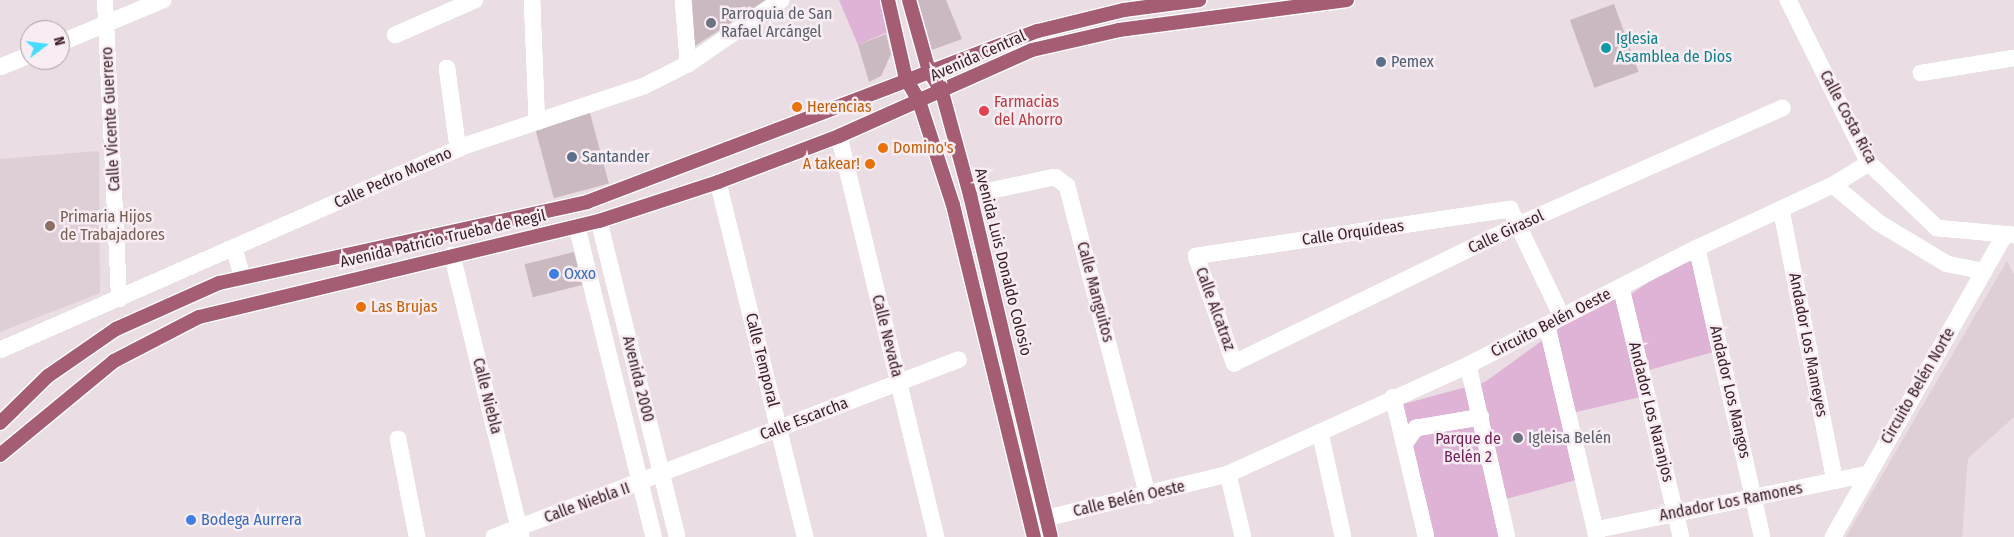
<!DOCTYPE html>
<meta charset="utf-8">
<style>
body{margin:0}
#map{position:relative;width:2014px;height:537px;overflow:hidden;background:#eadde4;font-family:"Fira Sans Condensed",sans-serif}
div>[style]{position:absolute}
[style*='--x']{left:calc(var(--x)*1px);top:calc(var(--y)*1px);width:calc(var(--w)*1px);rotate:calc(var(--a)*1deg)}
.built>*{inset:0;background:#deced6}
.green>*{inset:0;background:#deb3d5}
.building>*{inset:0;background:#cbb9c2;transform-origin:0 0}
.roads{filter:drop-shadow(1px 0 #fff) drop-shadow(-1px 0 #fff) drop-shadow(0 1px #fff) drop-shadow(0 -1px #fff)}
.minor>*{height:14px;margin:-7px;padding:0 7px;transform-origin:7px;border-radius:7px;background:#fff}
.primary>*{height:14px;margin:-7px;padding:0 7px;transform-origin:7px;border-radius:7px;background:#a45d73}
.dots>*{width:14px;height:14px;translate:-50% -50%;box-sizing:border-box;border:2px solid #f7edf3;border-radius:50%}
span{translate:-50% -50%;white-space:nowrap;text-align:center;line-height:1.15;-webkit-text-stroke:5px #f7edf3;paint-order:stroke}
.worship-label{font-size:16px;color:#5b616d}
.left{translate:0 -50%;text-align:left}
.culture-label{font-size:16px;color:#0d838f}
.street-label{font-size:16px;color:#3b1d27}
.service-label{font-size:16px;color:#4e5e75}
.health-label{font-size:16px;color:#be3a42}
.food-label{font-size:16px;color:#c56008}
.right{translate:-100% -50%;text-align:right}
.education-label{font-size:16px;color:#785e54}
.shop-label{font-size:16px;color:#366cbe}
.park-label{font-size:16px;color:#75245a}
.north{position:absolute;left:20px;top:20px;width:50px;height:50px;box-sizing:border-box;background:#f7edf3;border:1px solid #ac9aa1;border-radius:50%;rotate:75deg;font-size:14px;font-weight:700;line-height:20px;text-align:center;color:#3b1d27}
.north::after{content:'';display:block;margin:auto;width:18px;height:22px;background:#46dcff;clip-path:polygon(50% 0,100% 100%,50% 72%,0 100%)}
</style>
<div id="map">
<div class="built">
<div style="clip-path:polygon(99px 151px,100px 293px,0 332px,0 159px)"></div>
<div style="clip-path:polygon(2007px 261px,2014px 274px,2014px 417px,1968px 458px,1962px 537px,1846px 537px)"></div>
</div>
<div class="green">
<div style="clip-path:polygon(839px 0,883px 0,890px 31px,858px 45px)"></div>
<div style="clip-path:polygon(1679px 261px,1701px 262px,1720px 350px,1649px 370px,1653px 394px,1568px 414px,1583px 478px,1499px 501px,1507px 537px,1426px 537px,1396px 406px,1485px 382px,1580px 313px,1612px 296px,1624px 299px)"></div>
</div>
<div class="building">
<div style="clip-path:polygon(692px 0,766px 0,695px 46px)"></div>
<div style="clip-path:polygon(918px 0,946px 0,962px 39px,932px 50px)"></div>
<div style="left:1614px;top:4px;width:72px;height:47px;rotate:70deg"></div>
<div style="clip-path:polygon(886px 34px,891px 54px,881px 76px,869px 82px,858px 45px)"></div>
<div style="left:590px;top:113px;width:73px;height:57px;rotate:75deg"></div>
<div style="left:574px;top:252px;width:34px;height:51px;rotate:76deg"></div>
</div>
<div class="roads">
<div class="minor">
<div style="--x:105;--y:0;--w:299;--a:87.3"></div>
<div style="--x:532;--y:0;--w:122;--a:87.7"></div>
<div style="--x:683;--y:0;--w:64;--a:85.5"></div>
<div style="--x:1788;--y:0;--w:182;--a:63.6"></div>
<div style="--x:1869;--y:163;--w:94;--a:43.7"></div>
<div style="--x:1937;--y:228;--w:77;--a:5.2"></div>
<div style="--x:395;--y:35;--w:87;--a:-23.6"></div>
<div style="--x:60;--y:43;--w:112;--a:-22.7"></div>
<div style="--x:0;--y:67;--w:32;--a:-22"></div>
<div style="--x:447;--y:68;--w:82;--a:82.3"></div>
<div style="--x:1921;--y:73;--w:94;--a:-9.2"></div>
<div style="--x:839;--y:136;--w:413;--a:76.4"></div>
<div style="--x:718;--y:182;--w:366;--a:76.2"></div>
<div style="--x:1833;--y:185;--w:60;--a:39.6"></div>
<div style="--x:1879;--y:223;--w:79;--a:31.1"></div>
<div style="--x:1947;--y:264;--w:38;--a:11"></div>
<div style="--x:970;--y:195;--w:87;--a:-12"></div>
<div style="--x:1055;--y:177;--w:15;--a:37"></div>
<div style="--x:1067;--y:186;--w:320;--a:75.4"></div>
<div style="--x:1781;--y:209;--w:277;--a:78.8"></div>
<div style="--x:599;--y:221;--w:325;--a:76.1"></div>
<div style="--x:577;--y:227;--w:319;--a:76.1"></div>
<div style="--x:234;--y:248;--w:29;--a:74"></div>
<div style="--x:1697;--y:248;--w:296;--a:77.3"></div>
<div style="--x:452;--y:255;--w:289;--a:76.2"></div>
<div style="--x:1621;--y:287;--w:257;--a:76.5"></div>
<div style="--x:1562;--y:317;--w:102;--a:-115.6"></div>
<div style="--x:1518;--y:225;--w:18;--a:-117"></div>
<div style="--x:1510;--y:209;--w:317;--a:171.5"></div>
<div style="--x:1196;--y:256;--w:114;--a:70.4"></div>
<div style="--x:1234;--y:363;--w:316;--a:-25.9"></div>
<div style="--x:1518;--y:225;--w:289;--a:-23.9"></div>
<div style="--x:1547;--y:326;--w:217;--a:76.7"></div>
<div style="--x:0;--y:350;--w:510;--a:-23.7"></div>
<div style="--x:467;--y:145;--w:187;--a:-18.4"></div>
<div style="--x:644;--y:86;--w:49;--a:-26.6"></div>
<div style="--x:688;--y:64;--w:113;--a:-34.5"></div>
<div style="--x:1468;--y:365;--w:176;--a:77.2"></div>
<div style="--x:1393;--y:397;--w:144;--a:76.7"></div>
<div style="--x:1320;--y:432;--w:107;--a:77.6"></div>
<div style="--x:398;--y:439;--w:100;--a:79"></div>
<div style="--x:1405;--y:443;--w:19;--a:-54"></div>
<div style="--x:1416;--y:428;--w:66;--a:-9.6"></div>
<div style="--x:1228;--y:474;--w:65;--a:76.6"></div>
<div style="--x:1030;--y:522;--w:204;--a:-13.6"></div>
<div style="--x:1228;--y:474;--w:264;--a:-24.4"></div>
<div style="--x:1468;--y:365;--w:257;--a:-27.1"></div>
<div style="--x:1697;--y:248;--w:150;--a:-24.9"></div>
<div style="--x:1833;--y:185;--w:42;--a:-31.4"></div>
<div style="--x:1595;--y:530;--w:278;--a:-11.6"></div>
<div style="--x:494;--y:537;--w:497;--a:-20.9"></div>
<div style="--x:1833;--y:537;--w:346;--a:-60.4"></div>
</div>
<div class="primary">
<div style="--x:888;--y:0;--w:81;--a:77.2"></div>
<div style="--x:906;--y:79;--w:26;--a:59"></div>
<div style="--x:919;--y:101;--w:109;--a:71.9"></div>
<div style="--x:953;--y:205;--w:342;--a:76.3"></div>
<div style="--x:909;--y:0;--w:74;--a:74.3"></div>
<div style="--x:929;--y:71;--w:25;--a:58"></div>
<div style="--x:942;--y:92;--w:107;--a:74.8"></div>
<div style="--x:970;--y:195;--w:351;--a:76.7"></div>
<div style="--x:0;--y:423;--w:67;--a:-44.4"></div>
<div style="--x:48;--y:376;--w:83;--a:-34.7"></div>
<div style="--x:116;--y:329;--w:113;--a:-24.1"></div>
<div style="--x:219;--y:283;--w:377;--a:-12.4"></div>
<div style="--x:587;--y:202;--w:482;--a:-20.8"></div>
<div style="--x:1038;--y:31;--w:89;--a:-13.7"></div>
<div style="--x:1124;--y:10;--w:76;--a:-7.6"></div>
<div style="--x:0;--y:455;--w:148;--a:-39.5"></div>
<div style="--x:114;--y:361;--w:96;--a:-27.4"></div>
<div style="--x:199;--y:317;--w:411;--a:-13.5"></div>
<div style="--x:599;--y:221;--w:125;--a:-18.1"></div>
<div style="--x:718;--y:182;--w:129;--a:-20.8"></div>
<div style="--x:839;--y:136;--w:211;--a:-24"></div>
<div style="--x:1032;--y:50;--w:89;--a:-12.9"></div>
<div style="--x:1119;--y:30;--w:230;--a:-7.5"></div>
</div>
</div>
<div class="dots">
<div style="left:711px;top:23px;background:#6b7280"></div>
<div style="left:1606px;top:48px;background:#0f9aa8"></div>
<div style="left:1381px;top:62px;background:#5c6f8a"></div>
<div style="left:797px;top:107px;background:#e8710a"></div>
<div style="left:984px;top:111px;background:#e0444e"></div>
<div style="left:883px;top:148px;background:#e8710a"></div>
<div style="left:572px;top:157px;background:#5c6f8a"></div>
<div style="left:870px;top:164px;background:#e8710a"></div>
<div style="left:50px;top:226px;background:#8d6e63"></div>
<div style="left:554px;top:274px;background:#3f7fe0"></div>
<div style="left:361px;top:307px;background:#e8710a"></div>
<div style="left:1518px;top:438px;background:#6b7280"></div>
<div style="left:191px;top:520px;background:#3f7fe0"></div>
</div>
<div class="worship-label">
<span class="left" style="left:721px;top:23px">Parroquia de San<br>Rafael Arcángel</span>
<span class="left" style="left:1528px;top:438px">Igleisa Belén</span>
</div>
<div class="culture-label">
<span class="left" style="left:1616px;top:48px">Iglesia<br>Asamblea de Dios</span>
</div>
<div class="street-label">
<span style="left:978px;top:56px;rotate:-24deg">Avenida Central</span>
<span style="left:1848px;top:117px;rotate:62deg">Calle Costa Rica</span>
<span style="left:111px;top:119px;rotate:-93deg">Calle Vicente Guerrero</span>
<span style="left:393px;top:178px;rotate:-24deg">Calle Pedro Moreno</span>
<span style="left:1506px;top:232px;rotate:-25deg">Calle Girasol</span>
<span style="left:1353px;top:233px;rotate:-8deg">Calle Orquídeas</span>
<span style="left:443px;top:239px;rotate:-13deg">Avenida Patricio Trueba de Regil</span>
<span style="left:1003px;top:262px;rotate:76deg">Avenida Luis Donaldo Colosio</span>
<span style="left:1095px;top:292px;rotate:75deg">Calle Manguitos</span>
<span style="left:1215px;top:309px;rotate:70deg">Calle Alcatraz</span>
<span style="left:1551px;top:323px;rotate:-27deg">Circuito Belén Oeste</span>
<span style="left:887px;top:336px;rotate:76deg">Calle Nevada</span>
<span style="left:1808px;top:345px;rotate:79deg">Andador Los Mameyes</span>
<span style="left:762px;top:360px;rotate:76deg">Calle Temporal</span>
<span style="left:638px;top:379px;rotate:76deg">Avenida 2000</span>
<span style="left:1918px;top:386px;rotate:-60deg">Circuito Belén Norte</span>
<span style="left:1730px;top:392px;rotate:77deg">Andador Los Mangos</span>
<span style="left:487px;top:396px;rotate:76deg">Calle Niebla</span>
<span style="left:1651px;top:412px;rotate:76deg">Andador Los Naranjos</span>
<span style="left:804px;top:419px;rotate:-21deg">Calle Escarcha</span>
<span style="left:1129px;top:499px;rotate:-13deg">Calle Belén Oeste</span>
<span style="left:1731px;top:502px;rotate:-11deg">Andador Los Ramones</span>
<span style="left:587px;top:503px;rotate:-20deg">Calle Niebla II</span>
</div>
<div class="service-label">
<span class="left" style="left:1391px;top:62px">Pemex</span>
<span class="left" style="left:582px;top:157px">Santander</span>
</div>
<div class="health-label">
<span class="left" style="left:994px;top:111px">Farmacias<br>del Ahorro</span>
</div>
<div class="food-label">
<span class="left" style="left:807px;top:107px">Herencias</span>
<span class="left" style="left:893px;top:148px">Domino's</span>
<span class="right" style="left:860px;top:164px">A takear!</span>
<span class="left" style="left:371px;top:307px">Las Brujas</span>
</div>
<div class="education-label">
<span class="left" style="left:60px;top:226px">Primaria Hijos<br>de Trabajadores</span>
</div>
<div class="shop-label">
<span class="left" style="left:564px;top:274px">Oxxo</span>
<span class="left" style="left:201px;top:520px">Bodega Aurrera</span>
</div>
<div class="park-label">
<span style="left:1468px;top:448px">Parque de<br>Belén 2</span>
</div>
<div class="north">N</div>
</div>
